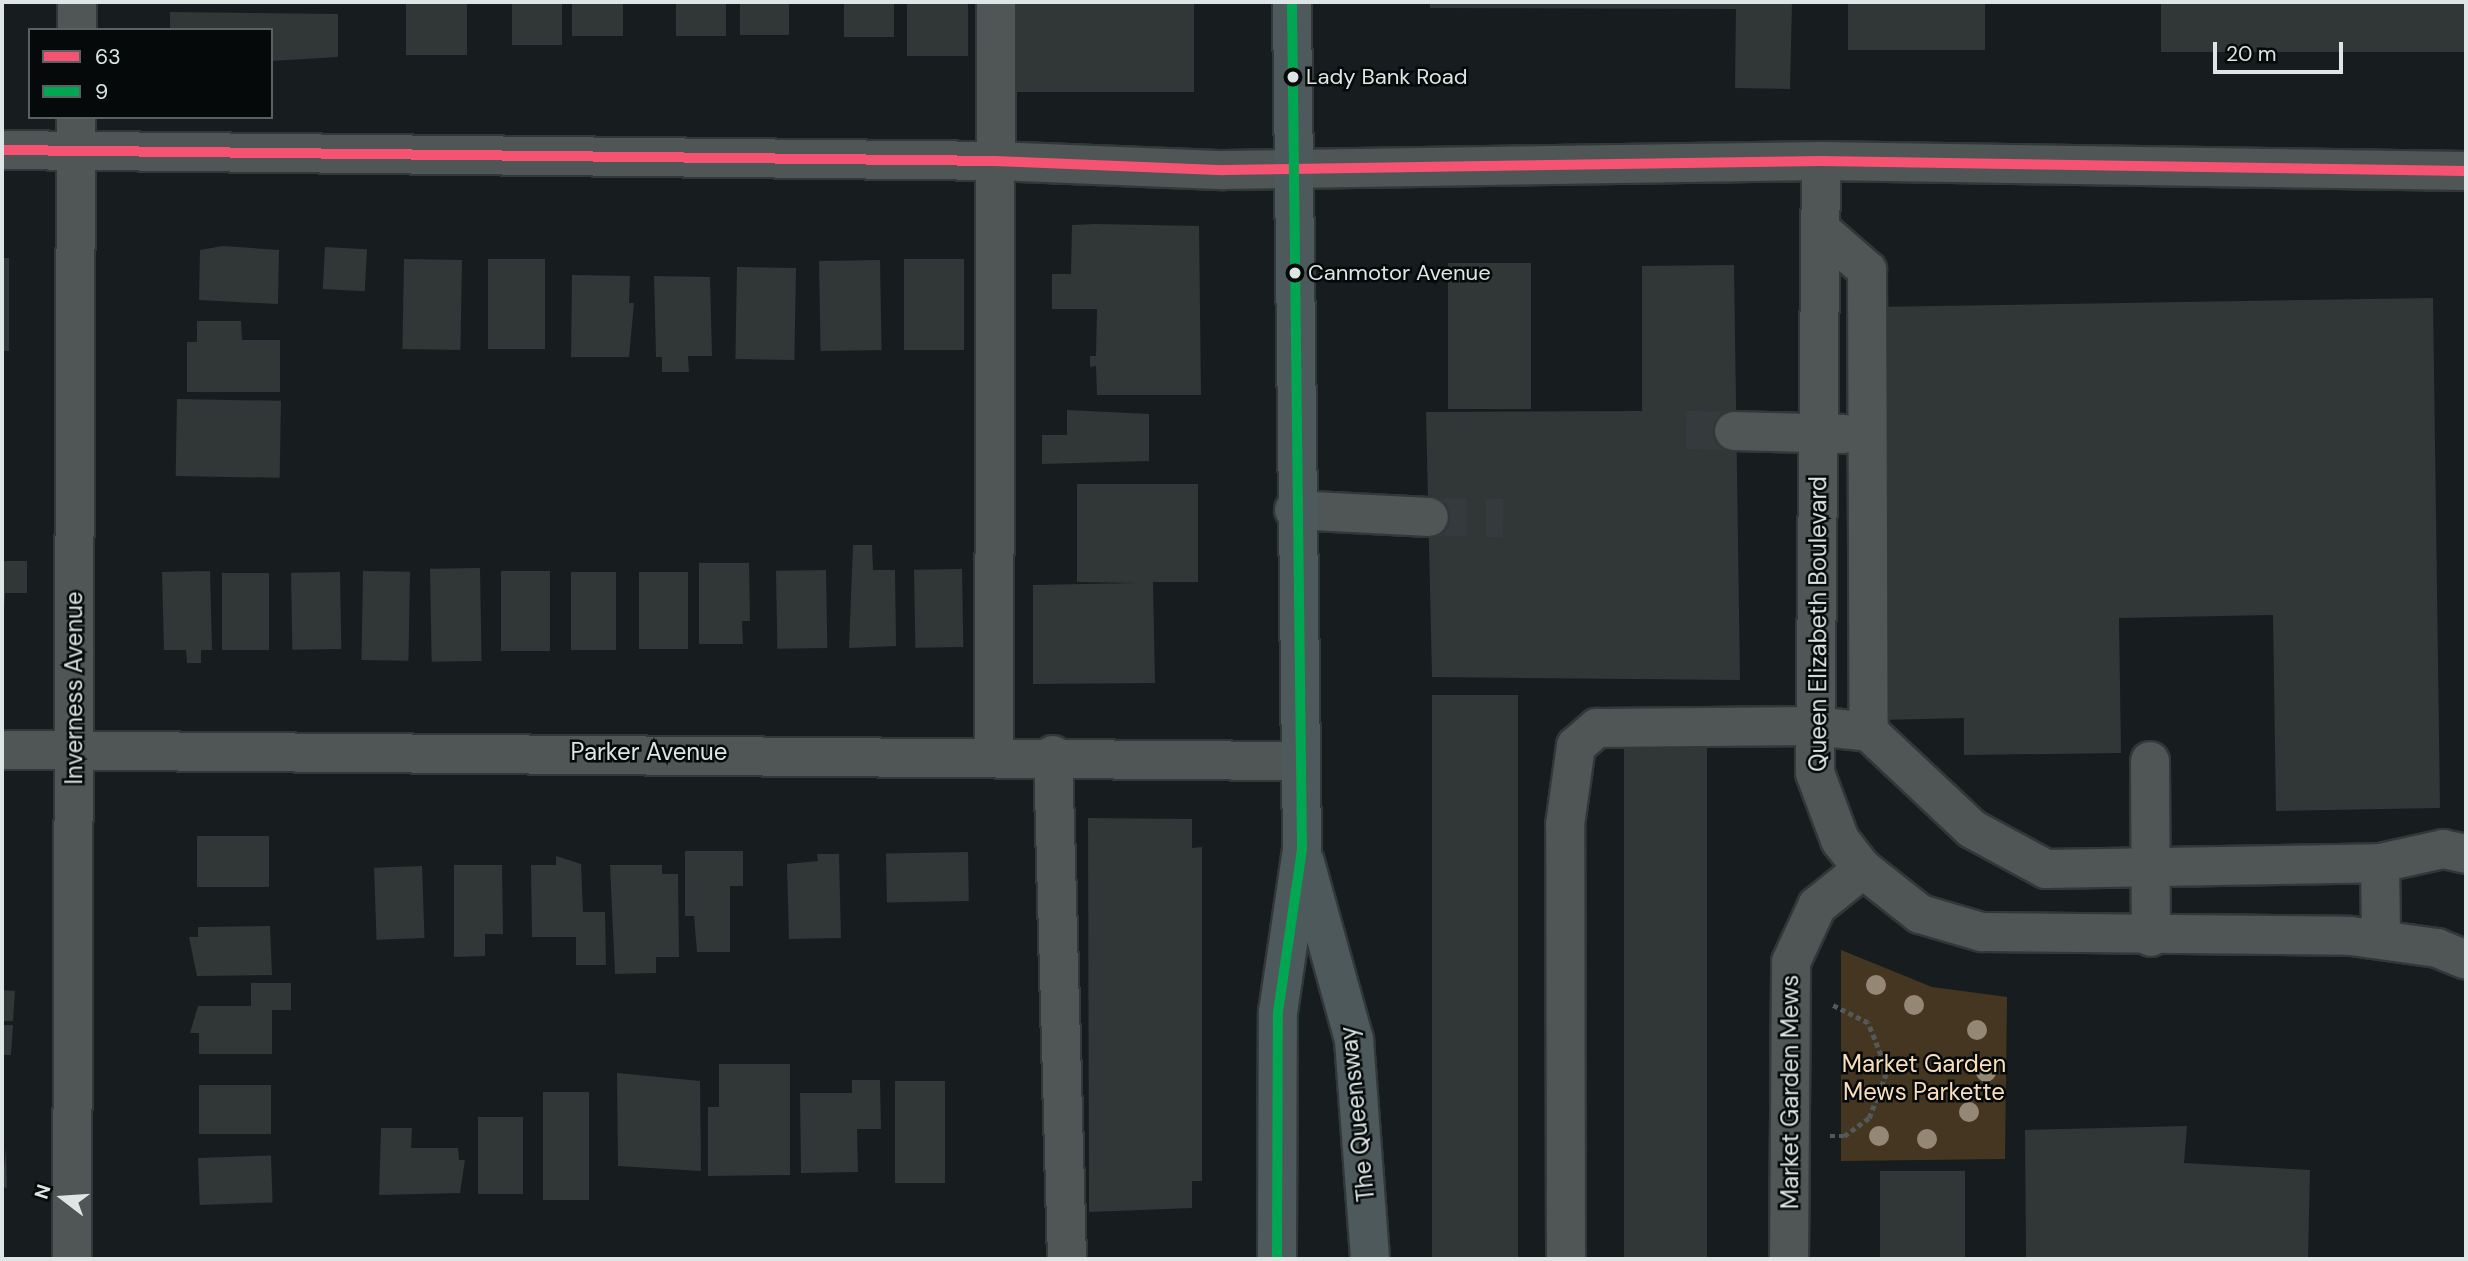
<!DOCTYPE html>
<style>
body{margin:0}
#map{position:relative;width:2468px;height:1261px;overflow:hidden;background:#171d1e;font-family:"DM Sans",sans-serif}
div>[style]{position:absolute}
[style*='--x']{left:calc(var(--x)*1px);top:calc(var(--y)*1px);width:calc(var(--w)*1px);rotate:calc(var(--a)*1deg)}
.green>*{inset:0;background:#453621}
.building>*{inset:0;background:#313636;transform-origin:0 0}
.minor-tunnel>*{height:38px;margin-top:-19px;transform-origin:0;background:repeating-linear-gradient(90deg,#353b3c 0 38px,transparent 0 57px)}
.path>*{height:4.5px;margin-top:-2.25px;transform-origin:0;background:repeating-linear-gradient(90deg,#535858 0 5px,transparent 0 8.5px)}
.roads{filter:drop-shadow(2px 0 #323738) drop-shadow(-2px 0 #323738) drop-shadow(0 2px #323738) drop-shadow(0 -2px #323738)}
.minor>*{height:38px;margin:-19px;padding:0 19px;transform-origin:19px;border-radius:19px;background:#505555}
.major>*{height:38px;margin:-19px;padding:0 19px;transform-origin:19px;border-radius:19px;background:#4d595a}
.bus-1>*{height:10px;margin:-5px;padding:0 5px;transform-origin:5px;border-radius:5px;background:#f65372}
.bus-2>*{height:10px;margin:-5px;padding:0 5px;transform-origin:5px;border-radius:5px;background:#00a651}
.trees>*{width:20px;height:20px;margin:-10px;border-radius:50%;background:#948774}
.dots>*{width:19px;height:19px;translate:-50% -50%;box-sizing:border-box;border:4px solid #050909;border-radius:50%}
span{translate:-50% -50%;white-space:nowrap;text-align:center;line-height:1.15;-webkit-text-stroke:5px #050909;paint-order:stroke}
.bus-label{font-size:22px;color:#dde5e5}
.left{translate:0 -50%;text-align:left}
.street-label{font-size:24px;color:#dde5e5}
.park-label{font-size:24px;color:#fadebb}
.frame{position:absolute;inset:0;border:4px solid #dde5e5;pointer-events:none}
.legend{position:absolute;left:28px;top:28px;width:245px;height:91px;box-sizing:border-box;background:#050909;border:2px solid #5b6161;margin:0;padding:9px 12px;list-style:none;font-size:21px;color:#dde5e5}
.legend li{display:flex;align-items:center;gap:14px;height:35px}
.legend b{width:35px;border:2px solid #5b6161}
.north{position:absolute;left:28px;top:1163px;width:70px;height:70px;-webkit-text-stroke:5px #050909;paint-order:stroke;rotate:287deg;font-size:19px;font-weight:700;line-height:28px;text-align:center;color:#dde5e5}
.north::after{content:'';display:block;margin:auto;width:24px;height:32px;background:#dde5e5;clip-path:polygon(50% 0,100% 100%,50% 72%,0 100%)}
.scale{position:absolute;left:2213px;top:42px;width:130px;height:32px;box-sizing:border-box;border:4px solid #dde5e5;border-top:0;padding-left:9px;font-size:21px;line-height:24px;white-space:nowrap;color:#dde5e5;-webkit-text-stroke:5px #050909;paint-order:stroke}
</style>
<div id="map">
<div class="green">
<div style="clip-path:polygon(1841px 950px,1932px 987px,2007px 997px,2005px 1159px,1841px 1161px)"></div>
</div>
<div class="building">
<div style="left:406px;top:2px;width:61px;height:53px"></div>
<div style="left:512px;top:2px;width:50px;height:43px"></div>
<div style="left:572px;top:2px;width:51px;height:34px"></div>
<div style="left:676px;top:2px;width:50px;height:34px"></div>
<div style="left:740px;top:2px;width:49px;height:33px"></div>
<div style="left:844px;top:2px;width:50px;height:35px"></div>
<div style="left:907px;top:2px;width:61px;height:54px"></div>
<div style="left:1017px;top:2px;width:177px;height:90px"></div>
<div style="clip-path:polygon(1430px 2px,1792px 2px,1790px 89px,1735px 88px,1736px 9px,1430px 8px)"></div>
<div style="left:1848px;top:2px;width:137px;height:48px"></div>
<div style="left:2161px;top:2px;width:305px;height:50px"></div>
<div style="clip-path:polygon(170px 12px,338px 14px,338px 57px,271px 61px,271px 30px,170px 30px)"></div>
<div style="clip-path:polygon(1096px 224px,1199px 226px,1201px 395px,1097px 395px,1096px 366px,1090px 367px,1090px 356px,1096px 356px,1097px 309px,1052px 309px,1052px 274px,1071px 274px,1072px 225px)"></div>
<div style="clip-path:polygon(223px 246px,279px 250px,278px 304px,199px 300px,200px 250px)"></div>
<div style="left:325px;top:247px;width:42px;height:42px;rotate:3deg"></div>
<div style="left:2px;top:258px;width:7px;height:93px"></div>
<div style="left:404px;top:259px;width:58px;height:90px;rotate:1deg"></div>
<div style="left:488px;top:259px;width:57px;height:90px"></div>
<div style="left:964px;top:259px;width:91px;height:60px;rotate:90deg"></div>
<div style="left:880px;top:260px;width:90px;height:61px;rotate:89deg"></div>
<div style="left:1448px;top:263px;width:83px;height:146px"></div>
<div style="clip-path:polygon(1734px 265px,1740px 680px,1432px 677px,1426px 412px,1642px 411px,1642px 266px)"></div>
<div style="left:737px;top:267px;width:59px;height:92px;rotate:1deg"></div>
<div style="clip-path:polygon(572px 275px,630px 276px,629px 303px,634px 303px,629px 357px,571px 357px)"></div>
<div style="clip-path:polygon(654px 276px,710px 277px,712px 356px,688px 356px,689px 372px,662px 372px,662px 357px,656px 357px)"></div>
<div style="clip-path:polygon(2433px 298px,2440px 808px,2276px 811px,2273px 615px,2119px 618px,2121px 753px,1964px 755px,1964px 718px,1879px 720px,1872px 307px)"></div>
<div style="clip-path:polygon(197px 321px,241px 321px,242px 340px,280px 340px,280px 392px,187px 392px,187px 342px,197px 342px)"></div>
<div style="left:177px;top:399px;width:104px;height:77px;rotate:1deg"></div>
<div style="clip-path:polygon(1067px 410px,1149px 414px,1149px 461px,1042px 464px,1042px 435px,1067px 435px)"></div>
<div style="clip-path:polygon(1077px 484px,1198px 484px,1198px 582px,1153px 582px,1155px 683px,1033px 684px,1033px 585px,1137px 583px,1077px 582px)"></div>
<div style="clip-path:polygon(853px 545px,872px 545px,873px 570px,895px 570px,896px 646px,849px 648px)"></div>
<div style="clip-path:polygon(2px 561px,27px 561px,27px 593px,5px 593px,2px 650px)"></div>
<div style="clip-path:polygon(699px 563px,749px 563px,750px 621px,742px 621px,743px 644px,699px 644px)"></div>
<div style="left:480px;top:568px;width:93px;height:50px;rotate:89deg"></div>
<div style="left:962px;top:569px;width:78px;height:48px;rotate:89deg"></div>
<div style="left:826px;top:570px;width:78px;height:50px;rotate:89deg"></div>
<div style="clip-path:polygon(210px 571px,212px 650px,201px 650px,201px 663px,187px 663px,186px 650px,164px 650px,162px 572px)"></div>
<div style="left:363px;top:571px;width:47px;height:89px;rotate:1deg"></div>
<div style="left:501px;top:571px;width:49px;height:80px"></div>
<div style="left:340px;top:572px;width:77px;height:49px;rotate:89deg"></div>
<div style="left:571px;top:572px;width:45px;height:78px"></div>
<div style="left:639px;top:572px;width:49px;height:77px"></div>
<div style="left:222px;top:573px;width:47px;height:77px"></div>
<div style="left:1432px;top:695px;width:86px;height:564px"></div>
<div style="left:1707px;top:747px;width:512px;height:83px;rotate:90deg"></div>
<div style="clip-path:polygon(1088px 818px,1192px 819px,1192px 848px,1202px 847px,1202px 1181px,1192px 1181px,1192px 1208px,1089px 1212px)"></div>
<div style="left:269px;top:836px;width:51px;height:72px;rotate:90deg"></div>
<div style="clip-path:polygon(685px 851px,743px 851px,743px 886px,730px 886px,730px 952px,697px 952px,694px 916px,685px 916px)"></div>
<div style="left:968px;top:852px;width:49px;height:82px;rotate:89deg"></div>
<div style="clip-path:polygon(817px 854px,839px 854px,841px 938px,789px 939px,787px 864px,818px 861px)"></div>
<div style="clip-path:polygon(556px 856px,581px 864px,583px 912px,605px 912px,606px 965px,576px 965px,576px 937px,532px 937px,531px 865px,556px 865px)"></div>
<div style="clip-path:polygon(454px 865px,502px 865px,503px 934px,485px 934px,485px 956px,454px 957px)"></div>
<div style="clip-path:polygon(610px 865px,662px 865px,662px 874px,678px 874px,679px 957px,656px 957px,656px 973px,615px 974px)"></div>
<div style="left:422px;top:866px;width:72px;height:48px;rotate:88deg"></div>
<div style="clip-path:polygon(270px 926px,272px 975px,197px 976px,189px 937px,198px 937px,198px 927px)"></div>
<div style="clip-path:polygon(251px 983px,291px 983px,291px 1010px,272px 1010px,272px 1054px,199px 1054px,199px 1033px,190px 1033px,198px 1006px,251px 1006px)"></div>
<div style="clip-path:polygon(2px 990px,15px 991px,13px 1021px,2px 1021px)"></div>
<div style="clip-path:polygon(2px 1025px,13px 1025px,11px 1055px,2px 1055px)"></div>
<div style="clip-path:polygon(719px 1064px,790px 1064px,790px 1175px,708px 1176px,708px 1107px,719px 1107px)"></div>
<div style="clip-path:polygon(617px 1073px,700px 1081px,701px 1171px,618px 1166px)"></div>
<div style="clip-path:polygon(852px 1080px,880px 1080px,881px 1129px,857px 1129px,858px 1172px,801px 1173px,800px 1093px,852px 1093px)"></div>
<div style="left:895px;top:1081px;width:50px;height:102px"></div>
<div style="left:199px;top:1085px;width:72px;height:49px"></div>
<div style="left:543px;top:1092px;width:46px;height:108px"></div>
<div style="left:478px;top:1117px;width:45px;height:77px"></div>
<div style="clip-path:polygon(2187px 1126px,2184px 1163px,2310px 1170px,2308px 1259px,2026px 1259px,2025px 1130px)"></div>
<div style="clip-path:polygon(381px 1128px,412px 1128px,411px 1148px,458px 1148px,459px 1160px,465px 1160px,460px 1193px,379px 1195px)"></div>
<div style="clip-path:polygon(6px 1148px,7px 1188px,2px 1187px)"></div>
<div style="left:198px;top:1158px;width:73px;height:47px;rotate:-2deg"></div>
<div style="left:1880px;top:1171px;width:85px;height:88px"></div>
</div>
<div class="minor-tunnel">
<div style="--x:1686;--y:430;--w:48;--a:1.2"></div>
<div style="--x:1429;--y:517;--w:74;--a:0.8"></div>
</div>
<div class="path">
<div style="--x:1830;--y:1136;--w:14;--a:0"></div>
<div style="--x:1844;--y:1136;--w:31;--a:-36"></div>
<div style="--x:1869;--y:1118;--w:50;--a:-69"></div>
<div style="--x:1887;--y:1071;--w:52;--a:-111.6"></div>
<div style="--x:1868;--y:1023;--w:40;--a:-153.4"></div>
</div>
<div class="roads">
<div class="minor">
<div style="--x:77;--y:30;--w:28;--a:-90"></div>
<div style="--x:2;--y:150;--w:993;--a:0.63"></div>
<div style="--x:995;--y:161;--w:229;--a:2.3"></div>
<div style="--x:1224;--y:170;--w:597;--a:-0.86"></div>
<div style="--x:1821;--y:161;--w:645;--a:0.89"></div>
<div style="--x:1821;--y:161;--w:612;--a:90.56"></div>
<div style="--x:1815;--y:773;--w:72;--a:69.5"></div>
<div style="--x:1840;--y:840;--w:37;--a:52"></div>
<div style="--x:1863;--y:869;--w:73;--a:38.3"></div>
<div style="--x:1920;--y:914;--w:65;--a:16.2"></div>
<div style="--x:1982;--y:932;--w:369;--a:0.6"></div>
<div style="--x:2351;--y:936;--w:87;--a:7.9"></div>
<div style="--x:2437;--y:948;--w:31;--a:22"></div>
<div style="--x:1821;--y:230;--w:61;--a:41"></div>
<div style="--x:1867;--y:270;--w:462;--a:89.8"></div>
<div style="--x:1734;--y:431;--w:110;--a:1.6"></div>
<div style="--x:1294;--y:510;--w:135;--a:3"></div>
<div style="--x:2;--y:750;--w:1294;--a:0.49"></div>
<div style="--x:994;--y:754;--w:752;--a:-89.85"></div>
<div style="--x:1053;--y:755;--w:504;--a:88.41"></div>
<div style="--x:2150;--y:761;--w:176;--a:89.7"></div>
<div style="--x:2380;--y:863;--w:76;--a:89.2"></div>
<div style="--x:72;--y:1259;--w:1142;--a:-89.8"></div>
<div style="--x:1566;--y:1259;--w:434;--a:-90.1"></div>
<div style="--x:1565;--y:825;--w:80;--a:-82.1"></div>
<div style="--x:1576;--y:746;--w:28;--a:-41"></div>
<div style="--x:1597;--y:728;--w:217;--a:-0.5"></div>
<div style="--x:1814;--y:726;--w:55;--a:6.2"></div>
<div style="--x:1869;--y:732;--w:141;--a:43.3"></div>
<div style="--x:1972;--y:829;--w:84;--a:28.4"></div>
<div style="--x:2046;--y:869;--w:334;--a:-1"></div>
<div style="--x:2380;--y:863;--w:65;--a:-12.5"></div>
<div style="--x:2443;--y:849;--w:24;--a:12"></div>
<div style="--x:1789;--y:1259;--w:297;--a:-89.6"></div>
<div style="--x:1791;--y:962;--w:62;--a:-65.1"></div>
<div style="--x:1817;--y:906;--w:59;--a:-38.8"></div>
</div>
<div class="major">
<div style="--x:1305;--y:862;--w:185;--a:74.6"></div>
<div style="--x:1354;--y:1040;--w:220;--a:85.8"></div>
<div style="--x:1277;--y:1259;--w:247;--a:-89.8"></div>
<div style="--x:1278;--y:1012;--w:165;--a:-81.6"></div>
<div style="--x:1302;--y:849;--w:847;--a:-90.68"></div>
</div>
</div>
<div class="bus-1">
<div style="--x:2;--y:150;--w:993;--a:0.63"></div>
<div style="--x:995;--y:161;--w:229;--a:2.3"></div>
<div style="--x:1224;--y:170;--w:597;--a:-0.86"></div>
<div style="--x:1821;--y:161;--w:645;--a:0.89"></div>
</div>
<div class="bus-2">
<div style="--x:1277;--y:1259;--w:247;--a:-89.8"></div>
<div style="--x:1278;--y:1012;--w:165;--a:-81.6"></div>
<div style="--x:1302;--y:849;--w:847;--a:-90.68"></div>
</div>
<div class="trees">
<div style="left:1876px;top:985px"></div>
<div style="left:1914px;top:1005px"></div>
<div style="left:1977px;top:1030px"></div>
<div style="left:1986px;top:1072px"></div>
<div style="left:1969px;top:1112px"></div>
<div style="left:1879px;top:1136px"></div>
<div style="left:1927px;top:1139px"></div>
</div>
<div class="dots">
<div style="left:1293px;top:77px;background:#dde5e5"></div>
<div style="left:1295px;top:273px;background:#dde5e5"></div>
</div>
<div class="bus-label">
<span class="left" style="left:1306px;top:77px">Lady Bank Road</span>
<span class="left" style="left:1308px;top:273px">Canmotor Avenue</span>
</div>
<div class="street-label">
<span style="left:1818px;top:624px;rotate:-90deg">Queen Elizabeth Boulevard</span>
<span style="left:74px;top:688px;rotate:-90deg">Inverness Avenue</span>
<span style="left:649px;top:752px">Parker Avenue</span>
<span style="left:1790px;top:1092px;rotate:-90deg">Market Garden Mews</span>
<span style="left:1357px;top:1114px;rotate:-96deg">The Queensway</span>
</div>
<div class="park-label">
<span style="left:1924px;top:1078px">Market Garden<br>Mews Parkette</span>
</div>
<div class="frame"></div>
<ul class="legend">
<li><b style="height:9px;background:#f65372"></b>63</li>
<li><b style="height:9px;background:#00a651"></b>9</li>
</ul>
<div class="north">N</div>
<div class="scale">20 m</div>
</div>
